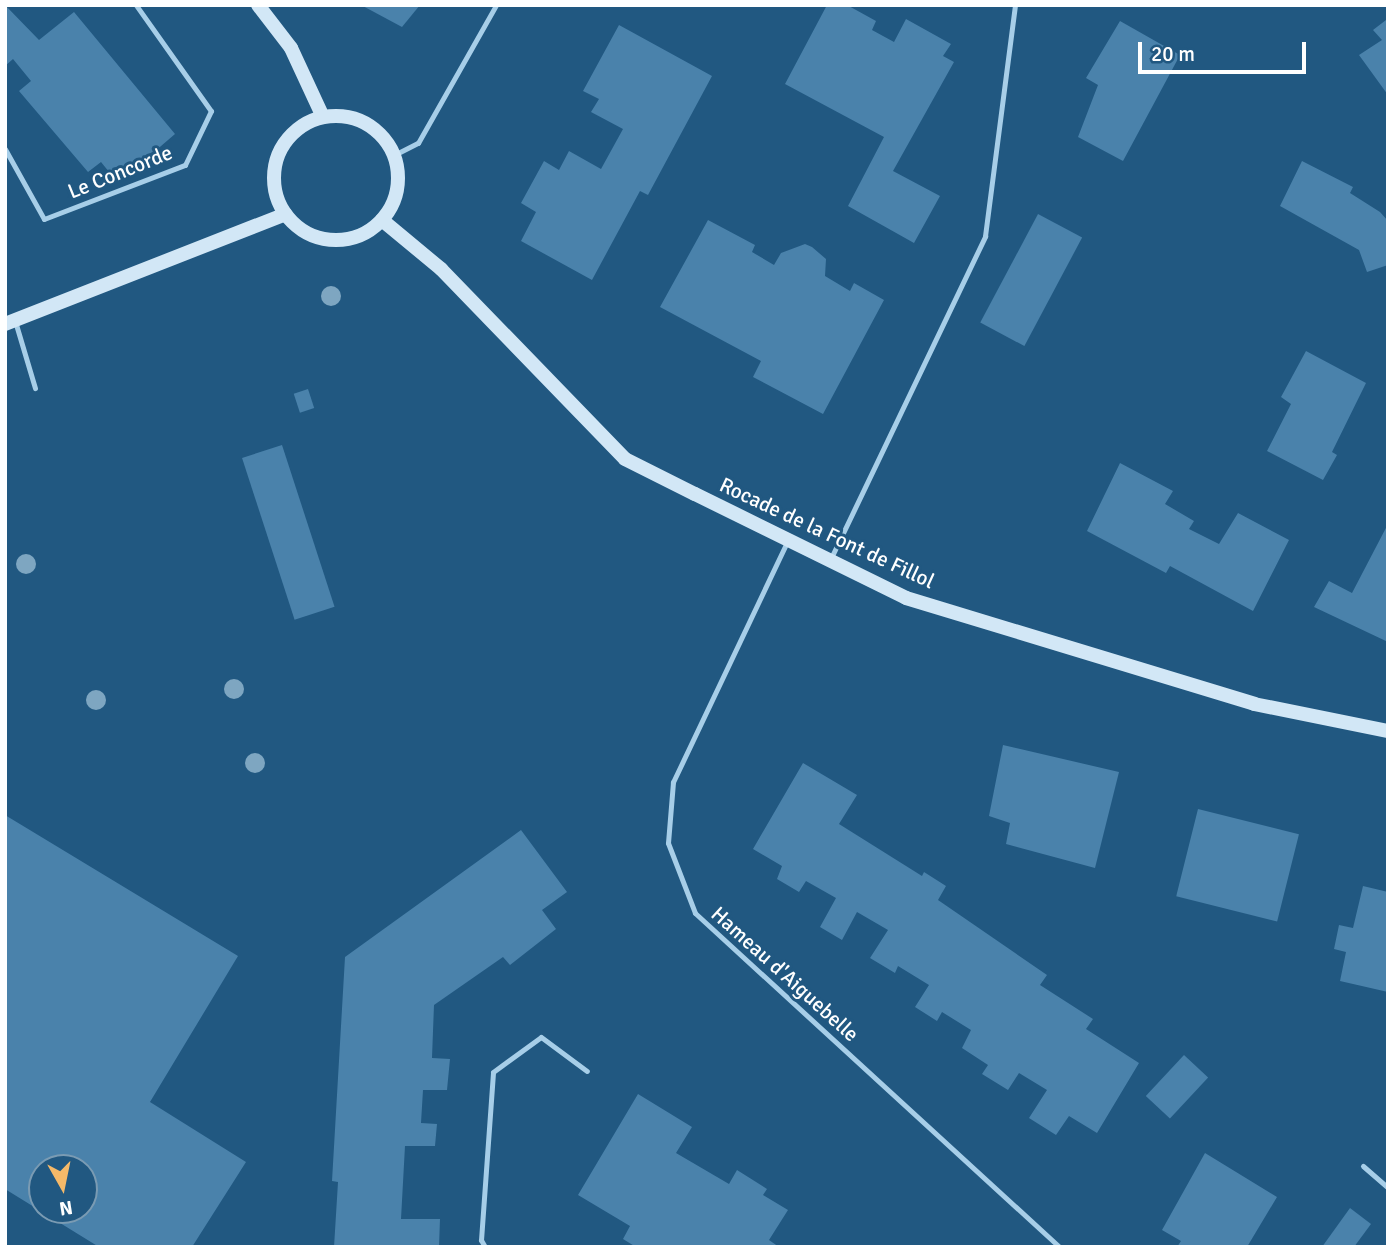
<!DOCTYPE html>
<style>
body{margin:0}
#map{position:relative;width:1393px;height:1252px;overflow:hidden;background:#215881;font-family:Signika,sans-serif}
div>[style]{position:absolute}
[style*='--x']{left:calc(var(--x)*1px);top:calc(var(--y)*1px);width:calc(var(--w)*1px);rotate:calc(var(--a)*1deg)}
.building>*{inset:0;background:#4a82ab;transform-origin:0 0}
.lane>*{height:5px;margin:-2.5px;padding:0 2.5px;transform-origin:2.5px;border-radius:2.5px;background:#a7cee8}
.secondary>*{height:14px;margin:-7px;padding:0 7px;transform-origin:7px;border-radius:7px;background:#d2e7f6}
.secondary>.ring{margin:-7px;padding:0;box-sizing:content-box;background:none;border:14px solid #d2e7f6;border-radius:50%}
.trees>*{width:20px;height:20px;margin:-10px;border-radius:50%;background:#7ea6c1}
span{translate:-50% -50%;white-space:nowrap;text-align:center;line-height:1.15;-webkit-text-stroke:6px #215881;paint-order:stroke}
.street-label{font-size:21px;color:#fff}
.frame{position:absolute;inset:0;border:7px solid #fff;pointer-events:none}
.north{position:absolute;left:28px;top:1154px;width:70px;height:70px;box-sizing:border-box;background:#215881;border:2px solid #7a9bb3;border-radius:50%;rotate:171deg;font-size:19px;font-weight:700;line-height:28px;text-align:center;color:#fff}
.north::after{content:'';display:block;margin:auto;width:24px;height:32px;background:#f5b969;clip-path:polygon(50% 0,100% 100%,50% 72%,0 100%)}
.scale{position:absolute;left:1138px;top:42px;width:168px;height:32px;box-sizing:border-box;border:4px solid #fff;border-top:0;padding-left:9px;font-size:21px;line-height:24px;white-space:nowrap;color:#fff;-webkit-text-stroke:5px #215881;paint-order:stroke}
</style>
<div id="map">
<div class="building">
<div style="clip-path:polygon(5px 5px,39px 40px,74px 12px,175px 134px,118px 183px,101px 162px,88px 172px,19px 91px,31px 81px,13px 59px,5px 66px)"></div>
<div style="clip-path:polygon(361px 5px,420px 5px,402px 27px)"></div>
<div style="clip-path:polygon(827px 5px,847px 5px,876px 21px,872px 30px,894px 42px,906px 19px,951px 44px,943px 56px,954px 62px,893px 171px,940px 196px,914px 243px,848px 206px,884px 137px,785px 84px)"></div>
<div style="clip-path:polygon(1386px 20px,1388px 22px,1388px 95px,1359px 55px,1382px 40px,1373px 30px)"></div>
<div style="clip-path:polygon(1120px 21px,1180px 55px,1123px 161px,1078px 137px,1098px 85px,1086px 78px)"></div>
<div style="clip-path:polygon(619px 25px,712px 76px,648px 195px,640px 191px,592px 280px,521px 241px,536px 212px,521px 203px,544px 161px,559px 170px,569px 151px,601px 169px,623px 129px,591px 112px,599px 99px,583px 91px)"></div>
<div style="clip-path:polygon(1302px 161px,1353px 187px,1350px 193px,1380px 212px,1388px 221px,1388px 265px,1367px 272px,1359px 250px,1280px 206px)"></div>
<div style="left:1038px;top:214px;width:50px;height:123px;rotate:28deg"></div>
<div style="clip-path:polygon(708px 220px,755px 245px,752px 252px,774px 265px,781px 253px,805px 244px,812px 247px,826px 259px,825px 276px,850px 291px,854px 283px,884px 300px,823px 414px,753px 377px,761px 361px,660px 307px)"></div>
<div style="clip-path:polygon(1306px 351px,1366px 383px,1332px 452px,1337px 455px,1323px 480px,1267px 451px,1291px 404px,1281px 397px)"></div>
<div style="left:308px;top:389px;width:20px;height:15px;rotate:72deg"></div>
<div style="left:282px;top:445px;width:170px;height:42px;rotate:72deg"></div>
<div style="clip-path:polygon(1120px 463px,1173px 491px,1165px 504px,1194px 521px,1189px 529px,1219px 544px,1238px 513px,1289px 540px,1253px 611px,1170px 566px,1166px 573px,1087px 531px)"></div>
<div style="clip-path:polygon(1388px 524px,1388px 642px,1314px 607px,1329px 581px,1352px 593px)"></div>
<div style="clip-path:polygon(1003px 745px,1119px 772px,1095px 868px,1006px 844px,1010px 823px,989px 816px)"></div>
<div style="clip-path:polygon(803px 763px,857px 795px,839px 824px,922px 876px,924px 872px,946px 886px,938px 900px,1047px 975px,1040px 985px,1093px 1019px,1086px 1029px,1139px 1063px,1097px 1133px,1069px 1116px,1056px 1135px,1029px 1118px,1047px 1090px,1019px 1073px,1008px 1090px,982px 1074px,988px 1065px,962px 1048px,971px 1030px,942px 1012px,937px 1021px,915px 1007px,929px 985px,898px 966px,895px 973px,870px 958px,888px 930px,857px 912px,842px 940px,820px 927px,836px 898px,806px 881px,799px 892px,777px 879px,782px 866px,753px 849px)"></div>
<div style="left:1198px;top:809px;width:104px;height:90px;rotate:14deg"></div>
<div style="clip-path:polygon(evenodd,5px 815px,238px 956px,150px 1102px,246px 1162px,192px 1247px,99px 1247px,5px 1189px,5px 815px,42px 1168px,84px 1168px,84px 1210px,42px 1210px,42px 1168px)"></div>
<div style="clip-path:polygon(521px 830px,567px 892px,542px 910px,556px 929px,510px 965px,503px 957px,434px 1005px,432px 1058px,450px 1059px,447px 1090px,423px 1090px,421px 1123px,437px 1124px,435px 1146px,405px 1146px,401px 1219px,440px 1219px,439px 1247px,334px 1247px,338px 1182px,332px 1181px,345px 957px)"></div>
<div style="clip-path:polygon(1363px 886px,1388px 892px,1388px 992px,1340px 981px,1346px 952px,1334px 949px,1339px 925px,1353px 928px)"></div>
<div style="left:1184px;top:1055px;width:33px;height:56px;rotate:43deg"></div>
<div style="clip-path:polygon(638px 1094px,692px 1127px,676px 1153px,729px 1184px,737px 1170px,767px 1189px,763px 1195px,788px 1210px,769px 1240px,779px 1247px,636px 1247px,623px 1239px,630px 1226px,578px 1195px)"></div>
<div style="clip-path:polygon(1205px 1153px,1277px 1197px,1247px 1247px,1177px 1247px,1181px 1241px,1162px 1230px)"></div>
<div style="clip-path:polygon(1350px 1208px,1371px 1224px,1354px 1247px,1322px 1247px)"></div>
</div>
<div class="lane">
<div style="--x:5;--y:149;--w:80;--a:60.9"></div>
<div style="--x:44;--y:219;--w:151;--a:-21"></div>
<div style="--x:185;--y:165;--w:60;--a:-64.3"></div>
<div style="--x:211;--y:111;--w:130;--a:-125.3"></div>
<div style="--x:394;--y:155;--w:27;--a:-27"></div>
<div style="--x:418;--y:143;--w:159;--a:-60.5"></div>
<div style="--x:15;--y:321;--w:70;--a:73.4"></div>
<div style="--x:787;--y:542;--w:266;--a:115.4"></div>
<div style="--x:673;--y:782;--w:61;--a:94.7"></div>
<div style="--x:668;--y:843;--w:75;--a:68.9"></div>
<div style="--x:695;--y:913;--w:494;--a:42.5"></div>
<div style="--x:831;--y:558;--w:357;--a:-64.4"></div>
<div style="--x:985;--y:236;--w:233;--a:-82.6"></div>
<div style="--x:1363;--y:1166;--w:33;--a:41"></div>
<div style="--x:485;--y:1247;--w:8;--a:-120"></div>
<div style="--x:481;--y:1240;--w:168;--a:-85.9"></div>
<div style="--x:493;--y:1072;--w:59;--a:-36.1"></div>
<div style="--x:541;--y:1037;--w:57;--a:36.5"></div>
</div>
<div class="secondary">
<div style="--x:258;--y:5;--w:54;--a:52.5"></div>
<div style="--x:291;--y:48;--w:76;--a:65.1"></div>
<div class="ring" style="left:274px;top:116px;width:110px;height:110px"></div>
<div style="--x:382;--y:220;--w:77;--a:39.7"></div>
<div style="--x:441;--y:269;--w:264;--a:45.9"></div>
<div style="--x:625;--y:459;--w:78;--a:26.6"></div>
<div style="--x:695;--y:494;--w:235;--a:26.2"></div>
<div style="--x:906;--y:598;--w:364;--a:16.9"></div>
<div style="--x:1254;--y:704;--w:137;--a:11.4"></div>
<div style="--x:5;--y:324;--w:301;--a:-21.4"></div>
</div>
<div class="trees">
<div style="left:331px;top:296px"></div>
<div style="left:26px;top:564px"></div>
<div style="left:234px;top:689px"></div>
<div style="left:96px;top:700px"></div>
<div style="left:255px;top:763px"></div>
</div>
<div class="street-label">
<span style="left:120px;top:172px;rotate:-22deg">Le Concorde</span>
<span style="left:827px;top:533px;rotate:25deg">Rocade de la Font de Fillol</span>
<span style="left:785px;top:974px;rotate:42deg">Hameau d'Aiguebelle</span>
</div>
<div class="frame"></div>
<div class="north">N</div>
<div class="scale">20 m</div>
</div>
